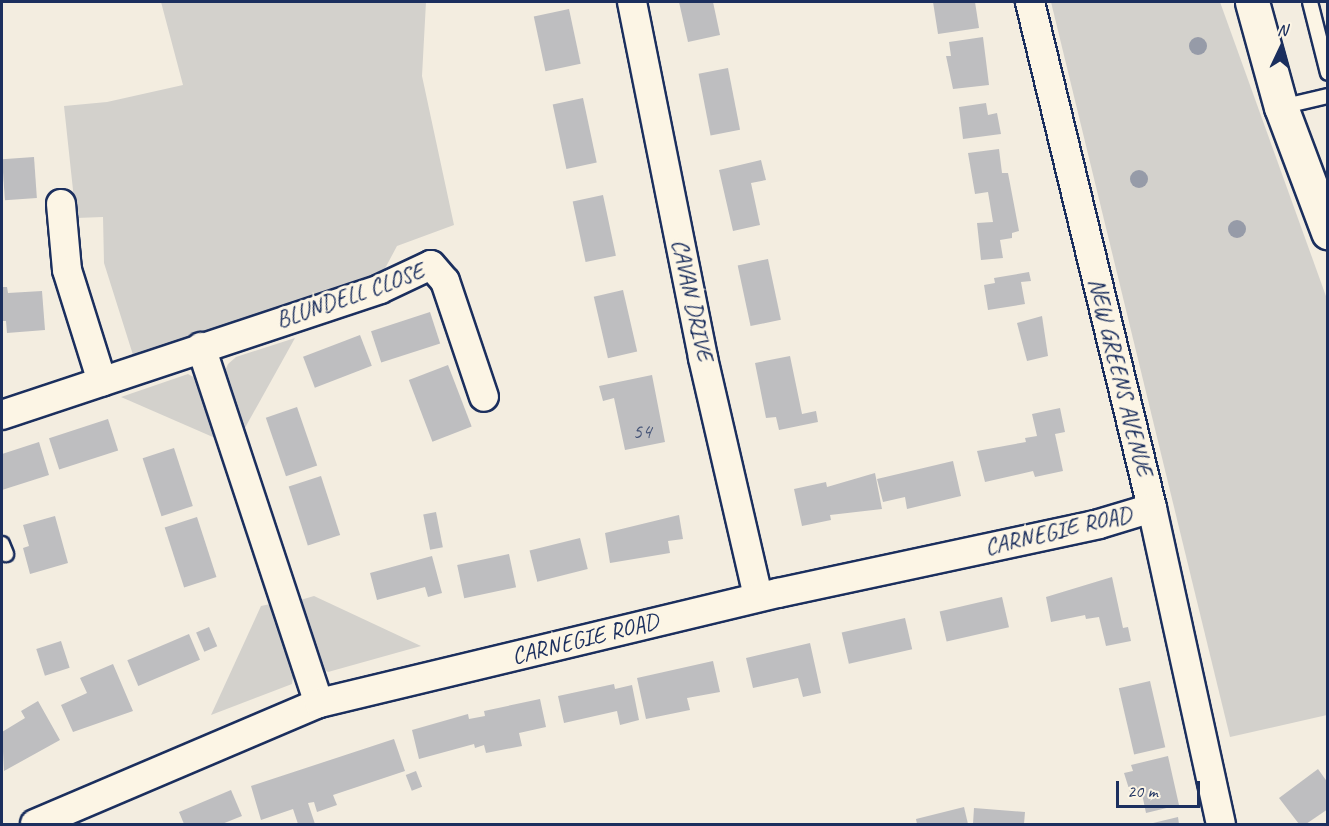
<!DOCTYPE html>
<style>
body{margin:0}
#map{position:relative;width:1329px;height:826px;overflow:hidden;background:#f3ede0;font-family:Caveat,sans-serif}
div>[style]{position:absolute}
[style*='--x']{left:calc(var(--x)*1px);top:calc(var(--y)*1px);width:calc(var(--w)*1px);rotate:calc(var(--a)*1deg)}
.green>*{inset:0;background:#d3d1cc}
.building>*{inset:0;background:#bebec0;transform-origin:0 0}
.roads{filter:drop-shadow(2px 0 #1b2f5e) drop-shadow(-2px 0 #1b2f5e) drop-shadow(0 2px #1b2f5e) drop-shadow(0 -2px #1b2f5e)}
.service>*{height:14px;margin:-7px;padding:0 7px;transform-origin:7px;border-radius:7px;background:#fcf5e5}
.minor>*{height:28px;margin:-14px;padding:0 14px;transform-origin:14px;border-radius:14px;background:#fcf5e5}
.primary>*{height:33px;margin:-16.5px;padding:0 16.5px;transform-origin:16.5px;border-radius:16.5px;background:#fcf5e5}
.trees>*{width:18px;height:18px;margin:-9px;border-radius:50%;background:#969ba8}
span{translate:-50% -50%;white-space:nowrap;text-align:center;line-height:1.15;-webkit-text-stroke:6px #fcf5e5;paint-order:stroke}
.number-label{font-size:21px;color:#445376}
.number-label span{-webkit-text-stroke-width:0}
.street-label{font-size:24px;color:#1b2f5e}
.frame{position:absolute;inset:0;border:3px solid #1b2f5e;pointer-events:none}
.north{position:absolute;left:1251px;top:18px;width:60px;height:60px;-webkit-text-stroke:4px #fcf5e5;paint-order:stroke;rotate:4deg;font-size:16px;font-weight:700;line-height:24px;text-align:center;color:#1b2f5e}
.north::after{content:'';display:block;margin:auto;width:21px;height:27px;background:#1b2f5e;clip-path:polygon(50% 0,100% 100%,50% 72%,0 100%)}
.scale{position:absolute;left:1116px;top:781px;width:84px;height:27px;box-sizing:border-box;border:3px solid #1b2f5e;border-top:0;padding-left:8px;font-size:18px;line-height:21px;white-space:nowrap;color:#1b2f5e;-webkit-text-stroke:4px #fcf5e5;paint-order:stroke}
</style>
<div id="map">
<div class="green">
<div style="clip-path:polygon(161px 2px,426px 2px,422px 76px,454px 225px,397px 246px,381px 276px,133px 355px,104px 263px,103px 217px,76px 218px,64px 106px,107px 102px,183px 85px)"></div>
<div style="clip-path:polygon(1051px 2px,1220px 2px,1327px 299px,1327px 715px,1230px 737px)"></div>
<div style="clip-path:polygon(295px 338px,241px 435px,224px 373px,228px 364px,236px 357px)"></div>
<div style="clip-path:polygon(188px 374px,197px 379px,222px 441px,121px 397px)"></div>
<div style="clip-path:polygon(314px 596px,421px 646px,328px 672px,321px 667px,297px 601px)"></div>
<div style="clip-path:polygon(275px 603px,294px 671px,292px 684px,211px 715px,261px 606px)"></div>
</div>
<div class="building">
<div style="clip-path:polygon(679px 2px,713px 2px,720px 35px,688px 42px)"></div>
<div style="clip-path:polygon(933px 2px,975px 2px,979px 28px,938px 34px)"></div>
<div style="left:569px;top:9px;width:56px;height:36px;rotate:78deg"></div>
<div style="clip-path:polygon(983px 37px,989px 85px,953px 89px,946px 56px,951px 56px,949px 42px)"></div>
<div style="left:728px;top:68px;width:63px;height:30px;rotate:79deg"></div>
<div style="left:583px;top:98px;width:66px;height:31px;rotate:78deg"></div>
<div style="clip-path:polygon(986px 103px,988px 115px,997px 113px,1001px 134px,963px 139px,959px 107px)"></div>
<div style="clip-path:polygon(999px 149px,1002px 173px,1008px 173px,1019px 231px,1012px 233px,1012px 238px,1000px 240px,1003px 258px,981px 260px,977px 223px,993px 222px,988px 192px,975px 194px,968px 153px)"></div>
<div style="left:34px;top:157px;width:41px;height:32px;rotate:86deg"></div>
<div style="clip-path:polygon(761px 160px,766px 180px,751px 183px,760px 225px,733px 231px,719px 170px)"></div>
<div style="left:603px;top:195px;width:62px;height:31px;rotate:78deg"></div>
<div style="left:768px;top:259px;width:62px;height:31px;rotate:78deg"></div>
<div style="clip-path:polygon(1029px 272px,1031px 281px,1021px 282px,1025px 304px,988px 310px,984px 285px,995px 283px,994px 278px)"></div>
<div style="clip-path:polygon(2px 287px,7px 287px,8px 293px,42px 291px,45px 330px,7px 333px,6px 321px,2px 321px)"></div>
<div style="left:623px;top:290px;width:63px;height:30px;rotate:77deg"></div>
<div style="left:430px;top:312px;width:33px;height:62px;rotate:72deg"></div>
<div style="clip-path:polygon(1042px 316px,1048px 356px,1027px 361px,1017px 323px)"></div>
<div style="left:360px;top:335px;width:33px;height:61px;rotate:69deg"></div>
<div style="clip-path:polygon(790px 356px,802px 414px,816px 411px,818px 422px,779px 430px,776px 417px,766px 418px,755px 363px)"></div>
<div style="left:448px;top:365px;width:66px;height:42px;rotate:69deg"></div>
<div style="clip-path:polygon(652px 375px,665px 442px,625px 450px,614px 398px,603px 401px,599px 386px)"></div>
<div style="left:297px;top:407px;width:62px;height:33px;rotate:71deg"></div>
<div style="clip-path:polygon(1060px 408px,1065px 432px,1055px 434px,1063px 471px,1035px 477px,1033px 471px,985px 482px,977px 451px,1026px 442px,1025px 438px,1037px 436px,1032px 414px)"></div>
<div style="left:108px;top:419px;width:33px;height:62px;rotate:72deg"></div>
<div style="clip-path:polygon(39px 442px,49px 475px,2px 490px,2px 454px)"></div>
<div style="left:174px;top:448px;width:61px;height:33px;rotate:72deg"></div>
<div style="clip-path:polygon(953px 461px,961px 496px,907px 509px,905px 497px,883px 502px,877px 479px)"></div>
<div style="clip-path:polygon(875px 473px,882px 509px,830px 515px,831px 520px,802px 526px,794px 489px,826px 482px,827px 487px)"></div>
<div style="left:321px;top:476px;width:62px;height:34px;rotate:72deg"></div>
<div style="left:436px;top:512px;width:36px;height:13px;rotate:79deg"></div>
<div style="clip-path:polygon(679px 515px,683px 539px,668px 541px,670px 553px,610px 563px,605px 533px)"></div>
<div style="clip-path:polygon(55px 516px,68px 563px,30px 574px,23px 548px,29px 546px,23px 525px)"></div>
<div style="left:197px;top:517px;width:63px;height:34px;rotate:72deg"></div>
<div style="left:580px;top:538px;width:32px;height:52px;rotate:76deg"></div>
<div style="left:509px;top:554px;width:34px;height:53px;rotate:78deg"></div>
<div style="clip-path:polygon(432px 556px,442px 593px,428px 597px,425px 587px,377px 600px,370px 573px)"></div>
<div style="clip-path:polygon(1112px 577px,1123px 628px,1128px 627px,1131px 641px,1106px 646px,1099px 617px,1086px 619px,1085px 615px,1051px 622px,1046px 597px)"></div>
<div style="left:1002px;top:597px;width:31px;height:64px;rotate:77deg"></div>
<div style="left:905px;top:618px;width:32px;height:65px;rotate:77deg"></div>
<div style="left:209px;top:627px;width:21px;height:14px;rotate:67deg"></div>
<div style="left:189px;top:634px;width:28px;height:67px;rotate:67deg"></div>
<div style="left:61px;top:641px;width:28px;height:26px;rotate:72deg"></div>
<div style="clip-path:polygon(810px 643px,821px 693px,803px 697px,798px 678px,753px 688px,746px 658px)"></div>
<div style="clip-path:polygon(713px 661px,720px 692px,687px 698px,690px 710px,646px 719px,637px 678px)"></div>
<div style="clip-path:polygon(113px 664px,133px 711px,73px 732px,61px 705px,87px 693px,80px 678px)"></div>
<div style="left:1150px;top:681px;width:68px;height:32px;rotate:77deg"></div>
<div style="clip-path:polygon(614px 684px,615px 689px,632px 685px,639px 720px,620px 725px,617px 711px,564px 723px,558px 696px)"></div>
<div style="clip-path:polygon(540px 699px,546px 727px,519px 733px,522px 746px,486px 753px,484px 745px,475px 748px,474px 744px,419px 759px,412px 730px,468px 714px,469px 719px,485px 716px,484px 711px)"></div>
<div style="clip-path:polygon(38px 701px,60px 740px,4px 771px,2px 732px,25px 718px,21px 711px)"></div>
<div style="clip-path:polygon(394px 739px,405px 771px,333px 795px,337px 805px,317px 812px,314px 802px,308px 803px,315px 824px,298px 824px,293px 809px,261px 820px,251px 786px)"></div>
<div style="clip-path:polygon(1168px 756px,1179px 805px,1146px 813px,1141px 789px,1130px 792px,1124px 773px,1133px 771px,1131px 765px)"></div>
<div style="clip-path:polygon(1318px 769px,1328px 783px,1328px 809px,1306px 824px,1299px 824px,1279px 798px)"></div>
<div style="left:416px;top:771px;width:17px;height:11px;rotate:69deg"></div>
<div style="clip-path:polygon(231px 790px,242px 816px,222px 824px,184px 824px,179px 812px)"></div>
<div style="clip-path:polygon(964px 807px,968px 824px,917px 824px,916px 819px)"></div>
<div style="clip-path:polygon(974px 808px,1025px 812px,1024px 824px,973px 824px)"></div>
<div style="clip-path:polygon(1178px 817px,1179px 824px,1149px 824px)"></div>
</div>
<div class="roads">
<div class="service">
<div style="--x:1310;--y:2;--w:73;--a:75.8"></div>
<div style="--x:1281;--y:107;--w:48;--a:-13.2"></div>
<div style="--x:2;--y:544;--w:11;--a:68"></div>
</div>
<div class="minor">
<div style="--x:632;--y:2;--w:363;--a:78.7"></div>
<div style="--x:703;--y:358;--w:245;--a:77"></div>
<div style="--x:1030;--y:2;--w:520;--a:76.44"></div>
<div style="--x:1152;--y:508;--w:323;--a:77.7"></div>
<div style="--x:61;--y:204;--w:66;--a:84.8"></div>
<div style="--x:67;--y:270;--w:117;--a:72.6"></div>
<div style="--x:201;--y:347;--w:375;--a:71.7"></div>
<div style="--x:2;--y:415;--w:398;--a:-18.4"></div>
<div style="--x:380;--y:289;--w:56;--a:-25.2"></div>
<div style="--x:431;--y:265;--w:21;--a:49"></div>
<div style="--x:445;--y:281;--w:122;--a:71.4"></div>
<div style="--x:35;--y:824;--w:309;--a:-23.1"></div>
<div style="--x:319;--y:703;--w:472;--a:-13.5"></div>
<div style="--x:778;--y:593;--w:328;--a:-12.1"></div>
<div style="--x:1099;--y:524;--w:55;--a:-16.8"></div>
</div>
<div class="primary">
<div style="--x:1252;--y:2;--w:109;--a:74.6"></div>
<div style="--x:1281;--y:107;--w:134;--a:69.4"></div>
</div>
</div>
<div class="trees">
<div style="left:1198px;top:46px"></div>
<div style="left:1139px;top:179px"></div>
<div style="left:1237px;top:229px"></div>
</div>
<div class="number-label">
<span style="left:642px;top:431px">54</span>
</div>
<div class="street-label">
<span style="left:350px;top:296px;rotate:-19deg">BLUNDELL CLOSE</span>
<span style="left:692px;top:300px;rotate:78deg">CAVAN DRIVE</span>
<span style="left:1120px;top:377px;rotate:76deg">NEW GREENS AVENUE</span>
<span style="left:1058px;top:531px;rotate:-13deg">CARNEGIE ROAD</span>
<span style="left:585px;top:639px;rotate:-14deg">CARNEGIE ROAD</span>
</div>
<div class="frame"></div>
<div class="north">N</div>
<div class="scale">20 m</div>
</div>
